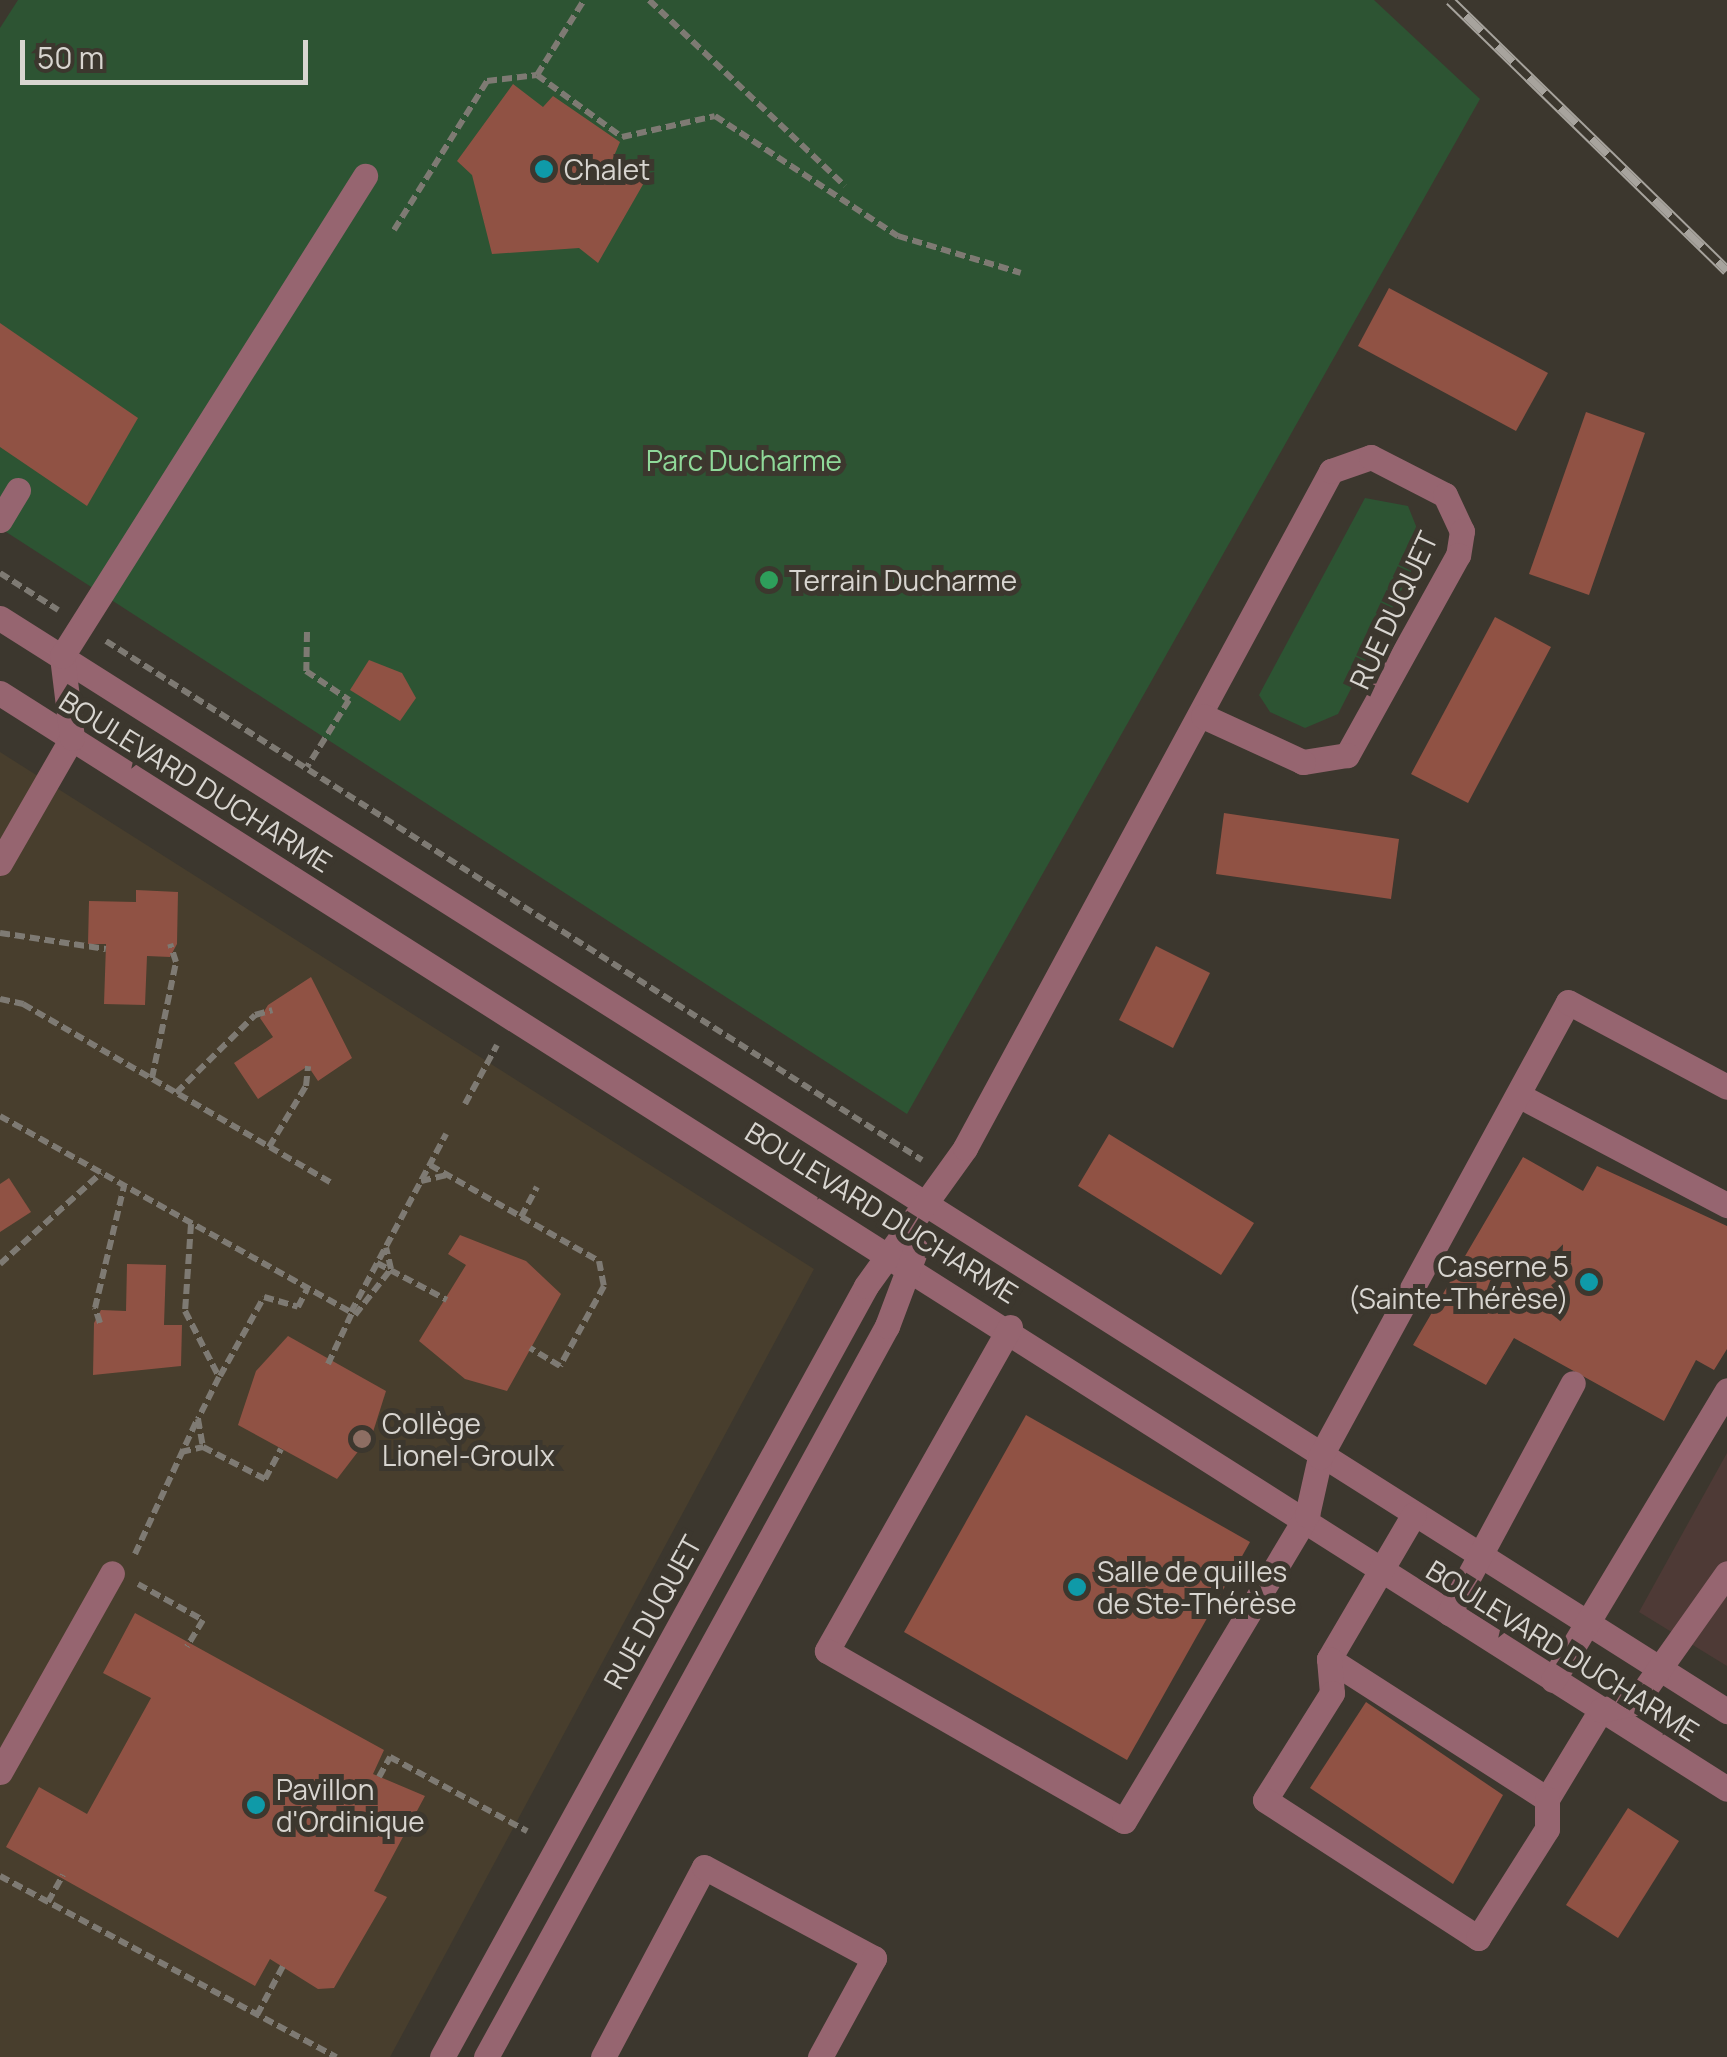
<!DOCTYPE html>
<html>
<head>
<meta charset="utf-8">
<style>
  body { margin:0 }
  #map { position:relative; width:1727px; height:2057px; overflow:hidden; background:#3c372e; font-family:Manrope,sans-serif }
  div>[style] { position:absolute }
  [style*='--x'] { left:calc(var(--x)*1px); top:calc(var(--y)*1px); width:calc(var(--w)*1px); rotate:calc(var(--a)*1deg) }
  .industrial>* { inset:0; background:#4e3a36 }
  .education>* { inset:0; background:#483e2d }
  .green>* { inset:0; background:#2d5433 }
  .building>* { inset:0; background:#905244 }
  .path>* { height:6px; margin-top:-3px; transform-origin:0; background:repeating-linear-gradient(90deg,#7e7a73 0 10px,transparent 0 15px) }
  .minor>* { height:25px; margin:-12.5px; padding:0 12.5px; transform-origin:12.5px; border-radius:12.5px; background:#966570 }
  .rail>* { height:11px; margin-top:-5.5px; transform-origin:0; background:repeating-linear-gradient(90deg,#3c372e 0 22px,#a7a39d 0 44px); box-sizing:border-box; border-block:2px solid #a7a39d }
  .dots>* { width:28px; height:28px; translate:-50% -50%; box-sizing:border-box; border:5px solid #3c372e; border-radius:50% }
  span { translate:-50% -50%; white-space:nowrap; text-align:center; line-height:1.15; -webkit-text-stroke:10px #3c372e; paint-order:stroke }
  .poi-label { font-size:28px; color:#d8d5d0 }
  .left { translate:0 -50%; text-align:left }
  .right { translate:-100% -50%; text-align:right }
  .park-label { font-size:28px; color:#8fd999 }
  .street-label { font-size:28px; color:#d8d5d0 }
  .scale { position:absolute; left:20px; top:40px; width:288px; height:45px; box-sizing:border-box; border:5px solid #d8d5d0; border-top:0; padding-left:12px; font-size:30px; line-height:35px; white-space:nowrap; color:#d8d5d0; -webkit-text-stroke:8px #3c372e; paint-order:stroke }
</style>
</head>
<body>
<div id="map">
  <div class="industrial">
    <div style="clip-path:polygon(1727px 1453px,1727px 1666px,1639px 1612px)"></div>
  </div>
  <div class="education">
    <div style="clip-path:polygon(0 752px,814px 1269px,390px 2057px,0 2057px)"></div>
  </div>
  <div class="green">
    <div style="clip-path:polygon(18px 0,1374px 0,1480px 99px,907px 1114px,0 528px,0 28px)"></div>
    <div style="clip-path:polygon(1365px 498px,1408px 506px,1424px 546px,1338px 714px,1305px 728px,1270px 712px,1259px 695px)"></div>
  </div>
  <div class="building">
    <div style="clip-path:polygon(513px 84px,543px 107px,553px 96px,620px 142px,611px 163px,645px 181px,598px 263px,579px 248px,492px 254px,472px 175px,457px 161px)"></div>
    <div style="clip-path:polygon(1389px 288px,1548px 373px,1516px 431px,1358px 346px)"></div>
    <div style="clip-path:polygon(0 323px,138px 418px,87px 506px,0 447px)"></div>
    <div style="clip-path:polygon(1586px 412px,1645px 433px,1589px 595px,1529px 574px)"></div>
    <div style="clip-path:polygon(1495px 617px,1551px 647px,1468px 803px,1411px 774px)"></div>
    <div style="clip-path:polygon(369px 660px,402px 673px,416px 698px,400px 721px,350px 690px)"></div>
    <div style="clip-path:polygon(1224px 813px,1399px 839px,1391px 899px,1216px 874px)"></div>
    <div style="clip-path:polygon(136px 890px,178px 892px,177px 944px,170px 957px,147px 956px,145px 1005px,104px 1004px,106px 944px,88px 944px,89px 901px,136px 902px)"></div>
    <div style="clip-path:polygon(1156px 946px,1210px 973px,1173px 1048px,1119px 1020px)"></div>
    <div style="clip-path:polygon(311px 977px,352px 1058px,318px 1081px,308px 1066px,258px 1099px,234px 1063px,273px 1037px,260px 1018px,268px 1005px)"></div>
    <div style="clip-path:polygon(1109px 1134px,1254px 1223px,1221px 1275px,1078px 1186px)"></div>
    <div style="clip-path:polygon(1523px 1157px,1583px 1191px,1597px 1166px,1727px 1226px,1727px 1349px,1714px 1370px,1696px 1360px,1664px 1421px,1514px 1338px,1486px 1385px,1413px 1345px)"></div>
    <div style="clip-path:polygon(9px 1178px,31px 1212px,0 1232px,0 1184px)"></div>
    <div style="clip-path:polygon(460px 1235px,526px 1261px,561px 1294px,507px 1391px,465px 1379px,419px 1341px,466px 1265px,448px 1254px)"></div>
    <div style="clip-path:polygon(127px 1264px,166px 1265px,164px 1325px,182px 1325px,181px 1366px,93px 1375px,94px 1323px,101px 1310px,126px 1311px)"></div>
    <div style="clip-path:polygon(288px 1336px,386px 1391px,373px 1432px,337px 1479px,238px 1425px,256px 1371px)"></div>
    <div style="clip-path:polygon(1026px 1415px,1250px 1542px,1127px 1760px,904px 1632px)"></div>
    <div style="clip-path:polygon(135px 1613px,384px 1750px,373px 1774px,425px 1796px,374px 1891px,387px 1897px,334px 1988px,318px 1989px,270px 1959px,255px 1986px,6px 1847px,39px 1787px,87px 1814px,151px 1698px,103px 1673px)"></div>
    <div style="clip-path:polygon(1366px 1702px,1503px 1795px,1453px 1884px,1310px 1788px)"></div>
    <div style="clip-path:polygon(1628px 1808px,1679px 1841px,1618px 1938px,1566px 1905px)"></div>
  </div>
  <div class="path">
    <div style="--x:649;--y:0;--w:270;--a:43.5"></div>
    <div style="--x:537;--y:75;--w:105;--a:36.1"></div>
    <div style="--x:622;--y:137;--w:95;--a:-12.7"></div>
    <div style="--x:715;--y:116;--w:219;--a:33.3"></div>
    <div style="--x:898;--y:236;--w:128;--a:16.7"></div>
    <div style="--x:394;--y:230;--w:176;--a:-58"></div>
    <div style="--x:487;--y:81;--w:50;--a:-6.8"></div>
    <div style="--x:537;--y:75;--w:89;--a:-57.9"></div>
    <div style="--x:0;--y:573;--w:69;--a:32.5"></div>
    <div style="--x:307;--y:632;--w:39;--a:91"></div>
    <div style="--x:306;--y:671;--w:52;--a:34"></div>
    <div style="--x:349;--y:700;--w:79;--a:122.1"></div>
    <div style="--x:106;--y:641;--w:967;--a:32.46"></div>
    <div style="--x:0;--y:933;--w:107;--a:8.6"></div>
    <div style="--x:0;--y:999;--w:24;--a:12"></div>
    <div style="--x:23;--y:1004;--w:355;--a:30.1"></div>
    <div style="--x:152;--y:1078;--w:118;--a:-78.3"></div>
    <div style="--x:176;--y:962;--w:19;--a:-108"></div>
    <div style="--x:176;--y:1093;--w:111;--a:-44.6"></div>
    <div style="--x:255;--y:1015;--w:18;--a:-16"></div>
    <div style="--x:465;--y:1104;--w:67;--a:-61.5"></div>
    <div style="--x:0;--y:1116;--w:402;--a:29.2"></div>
    <div style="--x:351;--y:1312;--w:202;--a:-61.9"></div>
    <div style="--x:269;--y:1147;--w:71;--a:-58.8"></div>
    <div style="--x:306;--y:1086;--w:20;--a:-84"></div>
    <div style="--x:430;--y:1165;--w:194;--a:29.6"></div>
    <div style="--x:599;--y:1261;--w:25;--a:79"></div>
    <div style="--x:604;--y:1286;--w:91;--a:118.8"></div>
    <div style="--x:560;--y:1366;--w:35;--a:-149"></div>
    <div style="--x:421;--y:1181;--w:26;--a:-13"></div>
    <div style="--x:521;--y:1217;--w:34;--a:-62"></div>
    <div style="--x:191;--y:1224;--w:87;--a:93.9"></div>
    <div style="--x:185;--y:1311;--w:74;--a:62.7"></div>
    <div style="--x:219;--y:1377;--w:47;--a:116.6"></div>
    <div style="--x:198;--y:1419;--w:28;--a:80"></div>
    <div style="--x:203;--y:1447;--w:70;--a:27.3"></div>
    <div style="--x:265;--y:1479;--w:34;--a:-62"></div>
    <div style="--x:377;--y:1263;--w:79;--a:27.9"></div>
    <div style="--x:0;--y:1264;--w:136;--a:-42"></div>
    <div style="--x:355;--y:1315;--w:58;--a:-52"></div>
    <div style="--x:391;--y:1269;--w:22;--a:-103"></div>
    <div style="--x:100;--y:1323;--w:16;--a:-108"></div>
    <div style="--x:95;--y:1308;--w:125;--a:-76.6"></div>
    <div style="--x:328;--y:1364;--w:56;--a:-64.8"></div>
    <div style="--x:220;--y:1376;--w:90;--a:-60.9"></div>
    <div style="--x:264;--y:1297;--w:35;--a:16"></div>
    <div style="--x:298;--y:1307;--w:20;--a:-63"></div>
    <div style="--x:181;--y:1452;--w:23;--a:-13"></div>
    <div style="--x:135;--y:1554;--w:148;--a:-65.2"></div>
    <div style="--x:138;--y:1584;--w:74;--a:29"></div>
    <div style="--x:203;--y:1620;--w:31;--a:121"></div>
    <div style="--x:379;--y:1777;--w:23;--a:-61"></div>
    <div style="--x:390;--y:1757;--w:156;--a:28.4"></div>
    <div style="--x:0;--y:1876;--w:382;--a:28.3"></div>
    <div style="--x:48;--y:1902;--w:31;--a:-61"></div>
    <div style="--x:257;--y:2015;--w:55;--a:-62"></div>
  </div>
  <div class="minor">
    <div style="--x:0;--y:520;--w:35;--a:-59"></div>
    <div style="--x:0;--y:618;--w:2044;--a:32.33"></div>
    <div style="--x:0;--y:693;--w:2045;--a:32.4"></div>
    <div style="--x:0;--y:863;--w:144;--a:-60.1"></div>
    <div style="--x:72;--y:738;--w:83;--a:-97"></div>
    <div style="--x:62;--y:656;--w:568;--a:-57.74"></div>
    <div style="--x:1520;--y:1096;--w:234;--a:27.8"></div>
    <div style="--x:1010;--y:1327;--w:372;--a:119.5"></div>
    <div style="--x:827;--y:1651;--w:342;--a:29.8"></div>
    <div style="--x:1124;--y:1821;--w:357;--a:-59.1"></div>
    <div style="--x:1307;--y:1515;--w:59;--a:-77.4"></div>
    <div style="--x:1320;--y:1457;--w:518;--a:-61.41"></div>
    <div style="--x:1568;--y:1002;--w:180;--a:28.1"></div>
    <div style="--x:1414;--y:1514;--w:168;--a:120.4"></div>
    <div style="--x:1329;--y:1659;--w:259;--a:32.7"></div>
    <div style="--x:1547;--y:1799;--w:104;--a:-58.8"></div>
    <div style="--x:1601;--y:1710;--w:35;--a:-12"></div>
    <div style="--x:1635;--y:1703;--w:159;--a:-54.7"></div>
    <div style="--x:1449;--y:1613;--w:261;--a:-61.7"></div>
    <div style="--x:1329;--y:1659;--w:34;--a:85"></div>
    <div style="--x:1332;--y:1693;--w:126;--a:122.1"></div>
    <div style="--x:1265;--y:1800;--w:254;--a:32.9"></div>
    <div style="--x:1478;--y:1938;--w:129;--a:-57.7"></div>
    <div style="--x:1547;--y:1829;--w:30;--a:-90"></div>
    <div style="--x:1553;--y:1680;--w:338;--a:-59"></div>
    <div style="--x:0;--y:1772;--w:228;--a:-60.6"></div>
    <div style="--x:442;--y:2057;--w:880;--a:-61.19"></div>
    <div style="--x:866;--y:1286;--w:170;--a:-54.3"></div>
    <div style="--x:965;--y:1148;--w:770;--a:-61.6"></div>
    <div style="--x:1331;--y:471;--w:42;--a:-19.3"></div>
    <div style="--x:1371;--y:457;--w:83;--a:27.2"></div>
    <div style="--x:1445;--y:495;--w:40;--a:65"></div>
    <div style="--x:1462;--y:531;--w:24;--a:99"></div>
    <div style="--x:1458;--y:555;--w:229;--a:119"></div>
    <div style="--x:1347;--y:755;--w:45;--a:171"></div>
    <div style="--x:1303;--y:762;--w:110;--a:-155.3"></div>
    <div style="--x:486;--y:2057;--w:834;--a:-61.25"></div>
    <div style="--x:887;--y:1326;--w:82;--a:-69.4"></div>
    <div style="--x:603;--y:2057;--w:215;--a:-62"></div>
    <div style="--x:704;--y:1867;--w:193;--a:28.2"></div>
    <div style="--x:874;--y:1958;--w:113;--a:118.6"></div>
  </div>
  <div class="rail">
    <div style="--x:1450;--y:0;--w:387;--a:44.3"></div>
  </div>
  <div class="dots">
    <div style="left:544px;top:169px;background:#0f9aa8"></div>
    <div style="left:769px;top:580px;background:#2e9e5b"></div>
    <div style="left:1589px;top:1282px;background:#0f9aa8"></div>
    <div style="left:362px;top:1439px;background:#8d6e63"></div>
    <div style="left:1077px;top:1587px;background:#0f9aa8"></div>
    <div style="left:256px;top:1805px;background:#0f9aa8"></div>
  </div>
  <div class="poi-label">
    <span class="left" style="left:564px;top:169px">Chalet</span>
    <span class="left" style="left:789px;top:580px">Terrain Ducharme</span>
    <span class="right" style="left:1569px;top:1282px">Caserne 5<br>(Sainte-Thérèse)</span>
    <span class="left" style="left:382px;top:1439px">Collège<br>Lionel-Groulx</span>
    <span class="left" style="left:1097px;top:1587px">Salle de quilles<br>de Ste-Thérèse</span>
    <span class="left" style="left:276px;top:1805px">Pavillon<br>d'Ordinique</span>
  </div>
  <div class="park-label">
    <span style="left:744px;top:460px">Parc Ducharme</span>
  </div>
  <div class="street-label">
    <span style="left:1393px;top:610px;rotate:-65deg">RUE DUQUET</span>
    <span style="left:196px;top:781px;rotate:32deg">BOULEVARD DUCHARME</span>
    <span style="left:882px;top:1212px;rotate:32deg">BOULEVARD DUCHARME</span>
    <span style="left:652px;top:1612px;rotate:-61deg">RUE DUQUET</span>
    <span style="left:1563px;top:1650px;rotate:32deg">BOULEVARD DUCHARME</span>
  </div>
  <div class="scale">50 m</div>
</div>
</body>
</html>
